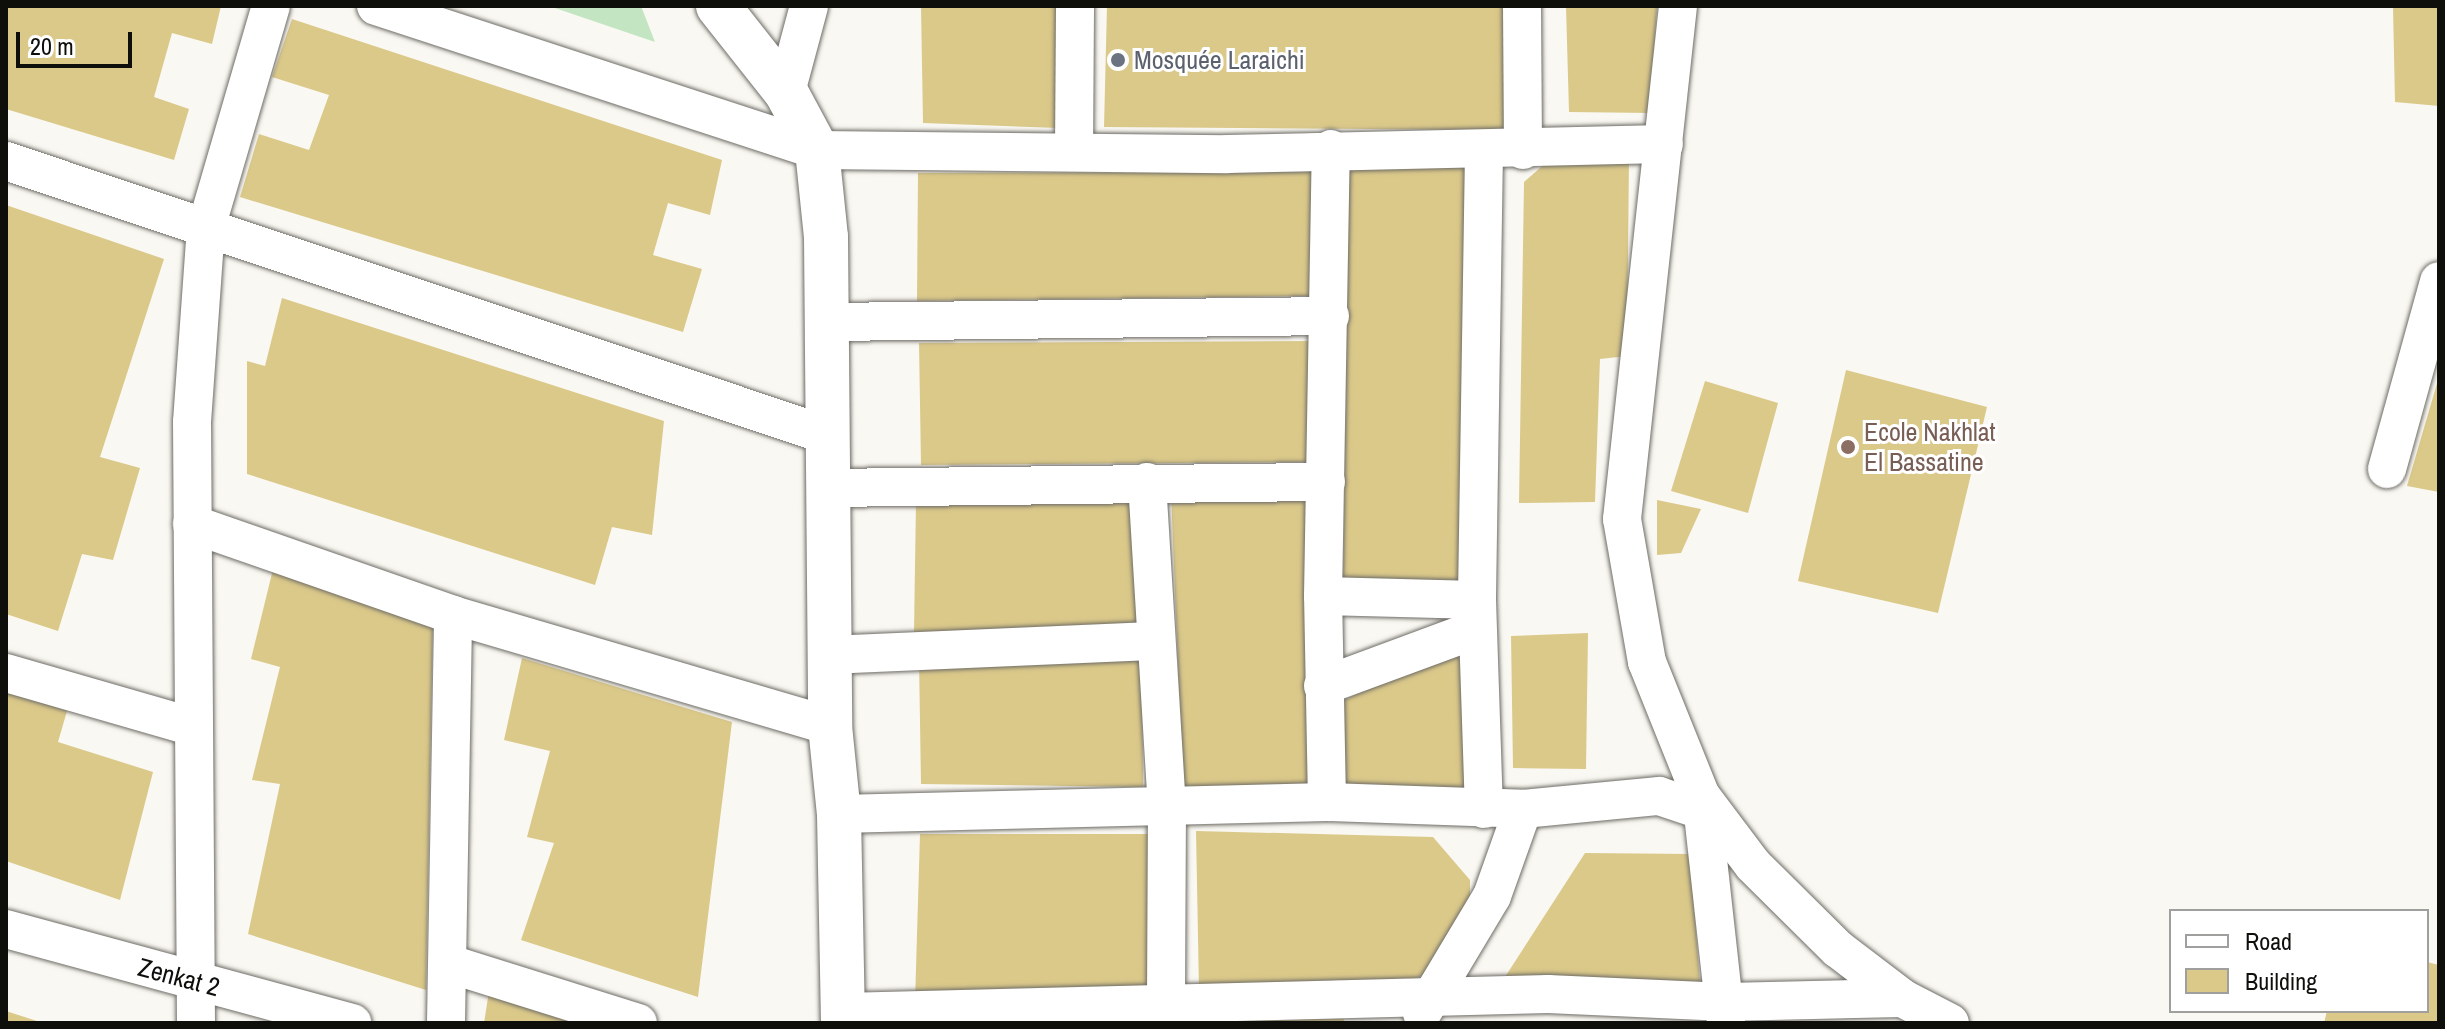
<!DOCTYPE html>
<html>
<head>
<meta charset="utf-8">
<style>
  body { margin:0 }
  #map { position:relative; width:2445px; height:1029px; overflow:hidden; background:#faf8f2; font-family:"Archivo Narrow",sans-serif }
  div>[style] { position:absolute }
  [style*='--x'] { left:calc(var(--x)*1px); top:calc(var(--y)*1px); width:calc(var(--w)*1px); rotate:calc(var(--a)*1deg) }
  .green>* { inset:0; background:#c3e5c2 }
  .building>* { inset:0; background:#dbc98a }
  .roads { filter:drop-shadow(0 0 2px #6e6c66) drop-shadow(0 0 2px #6e6c66) }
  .street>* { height:38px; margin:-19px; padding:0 19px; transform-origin:19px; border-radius:19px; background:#fff }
  .secondary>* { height:44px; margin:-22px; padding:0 22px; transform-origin:22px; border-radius:22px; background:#fff }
  .dots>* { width:22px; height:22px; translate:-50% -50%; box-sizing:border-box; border:4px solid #fff; border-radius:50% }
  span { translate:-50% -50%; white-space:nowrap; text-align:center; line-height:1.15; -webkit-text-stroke:6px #fff; paint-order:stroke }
  .worship-label { font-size:26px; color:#5b616d }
  .left { translate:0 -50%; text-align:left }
  .education-label { font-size:26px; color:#785e54 }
  .street-label { font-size:26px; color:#0e0e0b }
  .frame { position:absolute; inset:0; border:8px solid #0e0e0b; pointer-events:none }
  .legend { position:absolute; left:2169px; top:909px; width:260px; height:104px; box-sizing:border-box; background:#fff; border:2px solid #9f9f9d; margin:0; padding:10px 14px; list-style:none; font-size:24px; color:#0e0e0b }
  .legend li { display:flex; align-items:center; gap:16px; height:40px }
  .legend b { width:40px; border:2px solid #9f9f9d }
  .scale { position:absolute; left:16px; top:32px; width:116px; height:36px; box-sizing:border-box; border:4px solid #0e0e0b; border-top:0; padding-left:10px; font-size:24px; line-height:28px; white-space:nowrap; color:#0e0e0b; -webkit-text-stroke:6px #fff; paint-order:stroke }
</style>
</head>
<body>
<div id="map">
  <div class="green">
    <div style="clip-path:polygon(549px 6px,641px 6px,655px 42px)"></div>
  </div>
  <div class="building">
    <div style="clip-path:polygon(6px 6px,221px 6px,212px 44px,172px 33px,154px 97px,189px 109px,174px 160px,6px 109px)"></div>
    <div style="clip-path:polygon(921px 6px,1059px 6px,1059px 128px,923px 123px)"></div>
    <div style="clip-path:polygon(1107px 6px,1504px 6px,1505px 130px,1104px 127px)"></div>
    <div style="clip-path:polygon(1566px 6px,1657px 6px,1650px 113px,1569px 112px)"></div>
    <div style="clip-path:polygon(2393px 6px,2439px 6px,2439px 106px,2395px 102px)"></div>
    <div style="clip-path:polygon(292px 19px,722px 160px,710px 215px,668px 203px,653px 255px,702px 269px,683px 332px,240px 197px,259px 134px,309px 150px,329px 95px,272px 77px)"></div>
    <div style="clip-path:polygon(1629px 158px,1627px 356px,1600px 359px,1595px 502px,1519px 503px,1524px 182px,1548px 161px)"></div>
    <div style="clip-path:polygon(1349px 163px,1471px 165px,1463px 582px,1343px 580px)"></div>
    <div style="clip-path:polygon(1311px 172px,1315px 296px,917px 301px,918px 173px)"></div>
    <div style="clip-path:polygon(6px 205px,164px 259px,100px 457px,140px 468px,113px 560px,82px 554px,58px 631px,6px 614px)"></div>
    <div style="clip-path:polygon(282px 298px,664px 421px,652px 535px,612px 527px,595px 585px,247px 474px,247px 361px,265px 366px)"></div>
    <div style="clip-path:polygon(1314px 341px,1316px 462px,921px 465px,919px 343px)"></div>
    <div style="clip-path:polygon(1846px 370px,1987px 407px,1938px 613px,1798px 581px)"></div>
    <div style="clip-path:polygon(2438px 380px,2439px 381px,2439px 492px,2407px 486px)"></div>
    <div style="clip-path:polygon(1705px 381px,1778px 403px,1748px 513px,1671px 491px)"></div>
    <div style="clip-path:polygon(1171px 492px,1314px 492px,1309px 787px,1183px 789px)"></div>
    <div style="clip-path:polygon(1137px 494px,1136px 626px,914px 632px,916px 501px)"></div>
    <div style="clip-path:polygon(1657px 500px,1701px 509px,1681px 553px,1657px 555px)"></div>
    <div style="clip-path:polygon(275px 561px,433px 615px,426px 990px,248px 934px,280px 784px,252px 780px,280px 667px,251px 659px)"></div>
    <div style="clip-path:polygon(1588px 633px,1586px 769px,1513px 768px,1511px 636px)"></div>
    <div style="clip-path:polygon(1142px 654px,1143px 787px,921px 784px,919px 660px)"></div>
    <div style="clip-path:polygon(1467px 654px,1469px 788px,1341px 788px,1339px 703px,1428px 656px)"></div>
    <div style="clip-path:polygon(522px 658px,732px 722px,698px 997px,521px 940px,554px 843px,527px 837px,550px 751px,504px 740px)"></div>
    <div style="clip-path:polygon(6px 691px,67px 711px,58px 742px,153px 772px,120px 900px,6px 861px)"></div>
    <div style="clip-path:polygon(1196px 831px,1433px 837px,1470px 880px,1470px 924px,1423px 975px,1396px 989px,1199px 990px)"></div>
    <div style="clip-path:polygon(920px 834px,1151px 834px,1149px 1001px,915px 1002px)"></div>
    <div style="clip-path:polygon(1585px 853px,1690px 854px,1700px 984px,1505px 977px)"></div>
    <div style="clip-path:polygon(2427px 962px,2439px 965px,2439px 1023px,2324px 1023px,2327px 1011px,2427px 1011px)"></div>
    <div style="clip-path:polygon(490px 985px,616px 1023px,484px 1023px)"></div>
    <div style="clip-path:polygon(6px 1011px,40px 1022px,40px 1023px,6px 1023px)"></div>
    <div style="clip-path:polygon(1344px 1019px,1344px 1023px,1212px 1023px,1212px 1020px)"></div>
  </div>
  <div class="roads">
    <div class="street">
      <div style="--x:376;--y:6;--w:464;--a:18.1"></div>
      <div style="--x:817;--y:150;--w:410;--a:0.6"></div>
      <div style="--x:1227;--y:154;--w:437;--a:-1.3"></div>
      <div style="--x:1522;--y:6;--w:144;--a:89.6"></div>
      <div style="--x:1678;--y:6;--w:516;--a:96.23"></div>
      <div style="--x:1622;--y:519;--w:145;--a:80.1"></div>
      <div style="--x:1647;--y:662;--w:144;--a:68.1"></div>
      <div style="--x:1701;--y:796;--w:86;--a:53"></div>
      <div style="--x:1753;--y:865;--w:120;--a:44.7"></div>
      <div style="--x:1838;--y:949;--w:81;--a:37.4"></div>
      <div style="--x:1902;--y:998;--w:54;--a:27.5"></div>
      <div style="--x:786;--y:92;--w:89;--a:-75"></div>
      <div style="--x:1484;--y:151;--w:449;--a:90.9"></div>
      <div style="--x:1477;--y:600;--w:209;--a:88.1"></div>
      <div style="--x:1074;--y:152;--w:146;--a:-89.6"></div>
      <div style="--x:6;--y:161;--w:866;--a:18.46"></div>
      <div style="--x:828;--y:322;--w:502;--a:-0.68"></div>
      <div style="--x:2387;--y:469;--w:195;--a:-74.5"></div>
      <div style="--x:1147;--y:482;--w:327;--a:86.5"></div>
      <div style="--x:1167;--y:808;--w:197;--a:90.3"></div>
      <div style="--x:827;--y:488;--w:499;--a:-0.7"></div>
      <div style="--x:192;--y:524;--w:276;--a:19.2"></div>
      <div style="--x:453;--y:615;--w:393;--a:16.4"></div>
      <div style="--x:1323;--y:596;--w:154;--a:1.5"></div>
      <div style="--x:830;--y:655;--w:326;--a:-2.5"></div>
      <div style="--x:6;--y:673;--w:195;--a:16.1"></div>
      <div style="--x:1323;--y:686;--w:164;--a:-20.3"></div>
      <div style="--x:1701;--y:796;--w:228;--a:83.7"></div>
      <div style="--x:1327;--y:802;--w:206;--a:-91.1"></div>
      <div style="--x:1323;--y:596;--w:447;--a:-89"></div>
      <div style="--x:839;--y:814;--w:488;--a:-1.4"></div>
      <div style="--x:1327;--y:802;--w:196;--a:2"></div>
      <div style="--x:1523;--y:809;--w:137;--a:-5.5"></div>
      <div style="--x:1659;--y:796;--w:44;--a:18.4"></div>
      <div style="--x:6;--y:929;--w:359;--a:15.2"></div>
      <div style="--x:450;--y:964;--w:197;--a:17.4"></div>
      <div style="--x:843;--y:1012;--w:705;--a:-1.46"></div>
      <div style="--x:1548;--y:994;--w:178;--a:2.6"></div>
      <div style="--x:1726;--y:1002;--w:176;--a:-1.3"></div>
      <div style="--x:1422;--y:1013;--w:136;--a:-59.1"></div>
      <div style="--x:1492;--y:896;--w:92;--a:-70.4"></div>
      <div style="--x:196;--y:1023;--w:601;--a:-90.38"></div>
      <div style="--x:192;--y:422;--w:195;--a:-85.9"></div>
      <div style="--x:206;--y:228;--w:231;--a:-73.7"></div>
      <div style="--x:446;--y:1023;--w:408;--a:-89"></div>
    </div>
    <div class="secondary">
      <div style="--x:718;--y:6;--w:110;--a:51.7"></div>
      <div style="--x:786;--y:92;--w:66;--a:61.9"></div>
      <div style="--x:817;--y:150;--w:87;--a:84.1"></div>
      <div style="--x:826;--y:237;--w:489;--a:89.5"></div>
      <div style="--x:830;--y:726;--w:88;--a:84.2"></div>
      <div style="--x:839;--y:814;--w:209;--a:88.9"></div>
    </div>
  </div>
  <div class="dots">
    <div style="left:1118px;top:60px;background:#6b7280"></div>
    <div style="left:1848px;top:447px;background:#8d6e63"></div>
  </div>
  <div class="worship-label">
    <span class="left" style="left:1134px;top:60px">Mosquée Laraichi</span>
  </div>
  <div class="education-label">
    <span class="left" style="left:1864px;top:447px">Ecole Nakhlat<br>El Bassatine</span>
  </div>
  <div class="street-label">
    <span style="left:179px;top:977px;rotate:15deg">Zenkat 2</span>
  </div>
  <div class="frame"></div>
  <ul class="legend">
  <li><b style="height:10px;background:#fff"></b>Road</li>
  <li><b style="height:22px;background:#dbc98a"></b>Building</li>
  </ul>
  <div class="scale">20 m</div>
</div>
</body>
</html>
